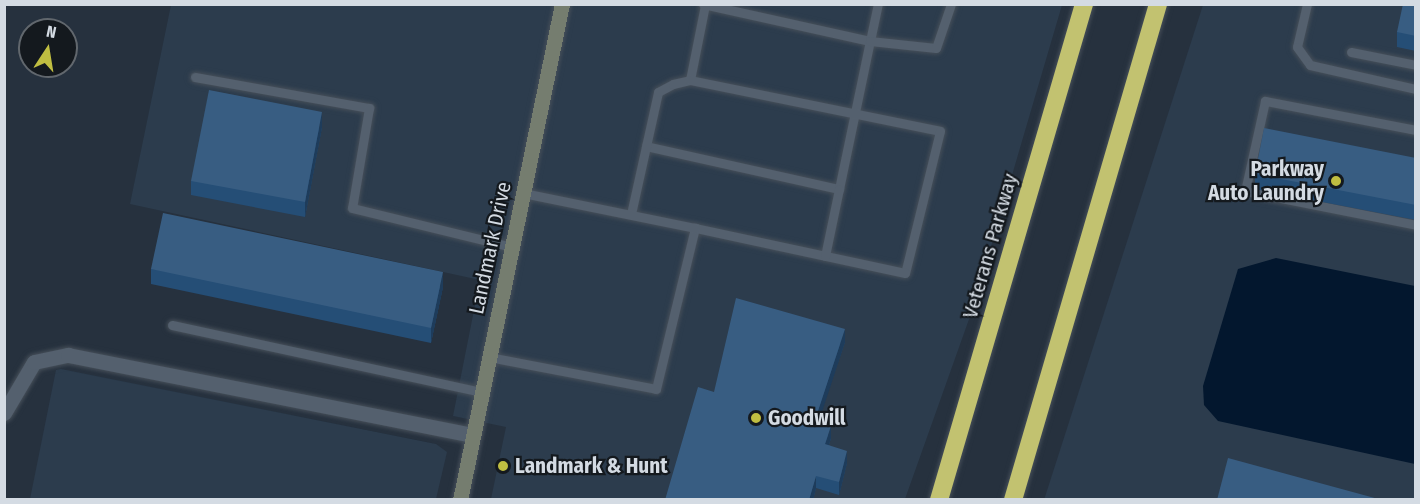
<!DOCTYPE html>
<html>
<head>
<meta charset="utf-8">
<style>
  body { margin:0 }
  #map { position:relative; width:1420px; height:504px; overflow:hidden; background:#26313e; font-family:"Fira Sans Condensed",sans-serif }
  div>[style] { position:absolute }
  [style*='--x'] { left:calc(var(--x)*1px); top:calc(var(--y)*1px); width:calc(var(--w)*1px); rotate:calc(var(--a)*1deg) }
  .built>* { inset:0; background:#2c3c4d }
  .water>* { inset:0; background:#03172e }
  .roads { filter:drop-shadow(0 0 2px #464f59) drop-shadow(0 0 2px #464f59) }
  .lane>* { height:9px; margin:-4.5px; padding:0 4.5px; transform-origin:4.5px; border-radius:4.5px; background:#54606e }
  .street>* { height:15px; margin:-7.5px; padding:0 7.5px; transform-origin:7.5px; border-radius:7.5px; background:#54606e }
  .secondary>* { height:15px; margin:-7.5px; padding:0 7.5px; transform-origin:7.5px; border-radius:7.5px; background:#757d6f }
  .highway>* { height:18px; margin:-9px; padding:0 9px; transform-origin:9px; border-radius:9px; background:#c2c270 }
  .wall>* { inset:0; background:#254e76 }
  .shaded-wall>* { inset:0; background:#1e3c5b }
  .building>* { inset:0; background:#385d82 }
  .dots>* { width:16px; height:16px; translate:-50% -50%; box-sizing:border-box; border:3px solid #14191e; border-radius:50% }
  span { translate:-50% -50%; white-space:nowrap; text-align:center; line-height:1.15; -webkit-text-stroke:4.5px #14191e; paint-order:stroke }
  .poi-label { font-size:21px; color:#d4dbe3; font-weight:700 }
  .right { translate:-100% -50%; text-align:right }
  .left { translate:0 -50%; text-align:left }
  .street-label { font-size:21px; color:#d4dbe3 }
  .frame { position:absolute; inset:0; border:6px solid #d4dbe3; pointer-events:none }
  .north { position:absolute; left:18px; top:18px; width:60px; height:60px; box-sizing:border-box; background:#14191e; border:2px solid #61676d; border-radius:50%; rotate:12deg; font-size:16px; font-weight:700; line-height:24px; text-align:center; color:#d4dbe3 }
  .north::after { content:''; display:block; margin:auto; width:21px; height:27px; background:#c0be41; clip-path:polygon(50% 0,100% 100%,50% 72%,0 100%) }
</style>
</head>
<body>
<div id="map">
  <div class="built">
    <div style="clip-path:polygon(171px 5px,1062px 5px,973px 308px,905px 499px,491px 499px,506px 427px,453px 416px,480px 280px,130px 204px)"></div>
    <div style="clip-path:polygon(1203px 5px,1415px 5px,1415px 499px,1044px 500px)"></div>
    <div style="clip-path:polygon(61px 369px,436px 444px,447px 452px,436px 499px,30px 499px,56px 370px)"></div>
  </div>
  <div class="water">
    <div style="clip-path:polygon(1276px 258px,1415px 286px,1415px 464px,1218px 421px,1204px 405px,1203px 386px,1238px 269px)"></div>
  </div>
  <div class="roads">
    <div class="lane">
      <div style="--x:703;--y:4;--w:171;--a:12.5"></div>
      <div style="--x:870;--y:41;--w:38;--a:-78"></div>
      <div style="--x:1307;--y:4;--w:44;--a:103.1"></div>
      <div style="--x:1297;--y:47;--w:22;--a:54"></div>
      <div style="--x:1310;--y:65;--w:109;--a:12.8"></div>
      <div style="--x:1351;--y:52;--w:66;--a:11.3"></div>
      <div style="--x:195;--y:77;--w:177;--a:10.1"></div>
      <div style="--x:369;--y:108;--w:101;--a:99.6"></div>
      <div style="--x:352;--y:208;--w:165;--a:13.7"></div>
      <div style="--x:690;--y:80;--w:76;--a:-78.7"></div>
      <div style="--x:1416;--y:130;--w:154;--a:-169.1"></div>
      <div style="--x:1265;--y:101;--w:92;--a:102.5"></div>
      <div style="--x:1245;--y:191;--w:174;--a:11.2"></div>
      <div style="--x:646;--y:146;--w:198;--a:12.6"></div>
      <div style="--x:839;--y:189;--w:151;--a:-78.2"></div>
      <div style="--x:870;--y:41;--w:66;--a:6.1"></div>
      <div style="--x:936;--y:48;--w:46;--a:-71.2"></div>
      <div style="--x:631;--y:214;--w:125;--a:-77.5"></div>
      <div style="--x:658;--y:92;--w:17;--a:-28"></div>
      <div style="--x:673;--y:84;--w:17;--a:-13"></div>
      <div style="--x:690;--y:80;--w:255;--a:11.5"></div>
      <div style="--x:940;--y:131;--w:146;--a:103.8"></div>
      <div style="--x:905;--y:273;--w:215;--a:-167.9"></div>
      <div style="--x:825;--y:256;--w:68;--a:-78.2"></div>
      <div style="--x:172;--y:325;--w:316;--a:12.2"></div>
      <div style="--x:489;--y:357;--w:170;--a:10.8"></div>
      <div style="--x:656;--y:389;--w:166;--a:-76.4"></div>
      <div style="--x:695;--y:228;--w:176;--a:-168.5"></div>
    </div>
    <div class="street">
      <div style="--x:4;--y:413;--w:59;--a:-59.5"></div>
      <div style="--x:34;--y:362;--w:35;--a:-12"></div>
      <div style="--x:68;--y:355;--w:413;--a:11.2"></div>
    </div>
    <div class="secondary">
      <div style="--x:460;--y:500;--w:506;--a:-78.38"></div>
    </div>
    <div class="highway">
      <div style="--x:939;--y:500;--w:517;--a:-73.7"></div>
      <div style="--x:1013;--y:500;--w:517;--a:-73.7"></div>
    </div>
  </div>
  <div class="wall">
    <div style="clip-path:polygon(1416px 4px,1416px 51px,1397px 47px,1397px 32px)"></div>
    <div style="clip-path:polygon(322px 127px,305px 217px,191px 195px,191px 181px)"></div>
    <div style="clip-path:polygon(1416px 158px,1416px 220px,1255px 189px,1255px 174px)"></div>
    <div style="clip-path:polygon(151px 269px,443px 287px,431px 343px,151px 284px)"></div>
    <div style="clip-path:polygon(845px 342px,818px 421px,831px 438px,829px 445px,847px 463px,839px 495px,816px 488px,813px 500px,665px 500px,714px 392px)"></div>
  </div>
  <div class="shaded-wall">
    <div style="clip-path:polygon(322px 112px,322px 127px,305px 217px,305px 202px)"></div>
    <div style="clip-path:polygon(443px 272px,443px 287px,431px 343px,431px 328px)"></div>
    <div style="clip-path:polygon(845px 329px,845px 342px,815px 433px,815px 420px)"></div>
    <div style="clip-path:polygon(831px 426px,831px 438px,825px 457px,825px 444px)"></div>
    <div style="clip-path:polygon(847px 451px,847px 463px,839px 495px,839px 482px)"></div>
    <div style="clip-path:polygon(816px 476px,816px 488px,813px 500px,809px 500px)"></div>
  </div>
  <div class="building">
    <div style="clip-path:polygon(1403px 4px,1416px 4px,1416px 36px,1397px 32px)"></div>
    <div style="clip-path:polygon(209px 90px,322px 112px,305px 202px,191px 181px)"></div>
    <div style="clip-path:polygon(1264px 128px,1416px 158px,1416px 205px,1255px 174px)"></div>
    <div style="clip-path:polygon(163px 213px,443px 272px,431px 328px,151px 269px)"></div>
    <div style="clip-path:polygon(736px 298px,845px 329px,815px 420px,831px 426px,825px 444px,847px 451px,839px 482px,816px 476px,809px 500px,665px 500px,698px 387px,714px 392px)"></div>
    <div style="clip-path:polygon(1228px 458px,1382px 500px,1217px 500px)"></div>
  </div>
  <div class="dots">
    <div style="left:1336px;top:181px;background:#c0be41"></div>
    <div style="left:756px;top:418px;background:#c0be41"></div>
    <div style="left:503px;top:466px;background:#c0be41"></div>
  </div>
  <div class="poi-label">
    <span class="right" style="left:1324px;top:181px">Parkway<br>Auto Laundry</span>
    <span class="left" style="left:768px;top:418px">Goodwill</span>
    <span class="left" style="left:515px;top:466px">Landmark &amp; Hunt</span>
  </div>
  <div class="street-label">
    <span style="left:990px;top:246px;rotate:-74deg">Veterans Parkway</span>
    <span style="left:490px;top:248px;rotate:-78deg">Landmark Drive</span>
  </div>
  <div class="frame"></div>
  <div class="north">N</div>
</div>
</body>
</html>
